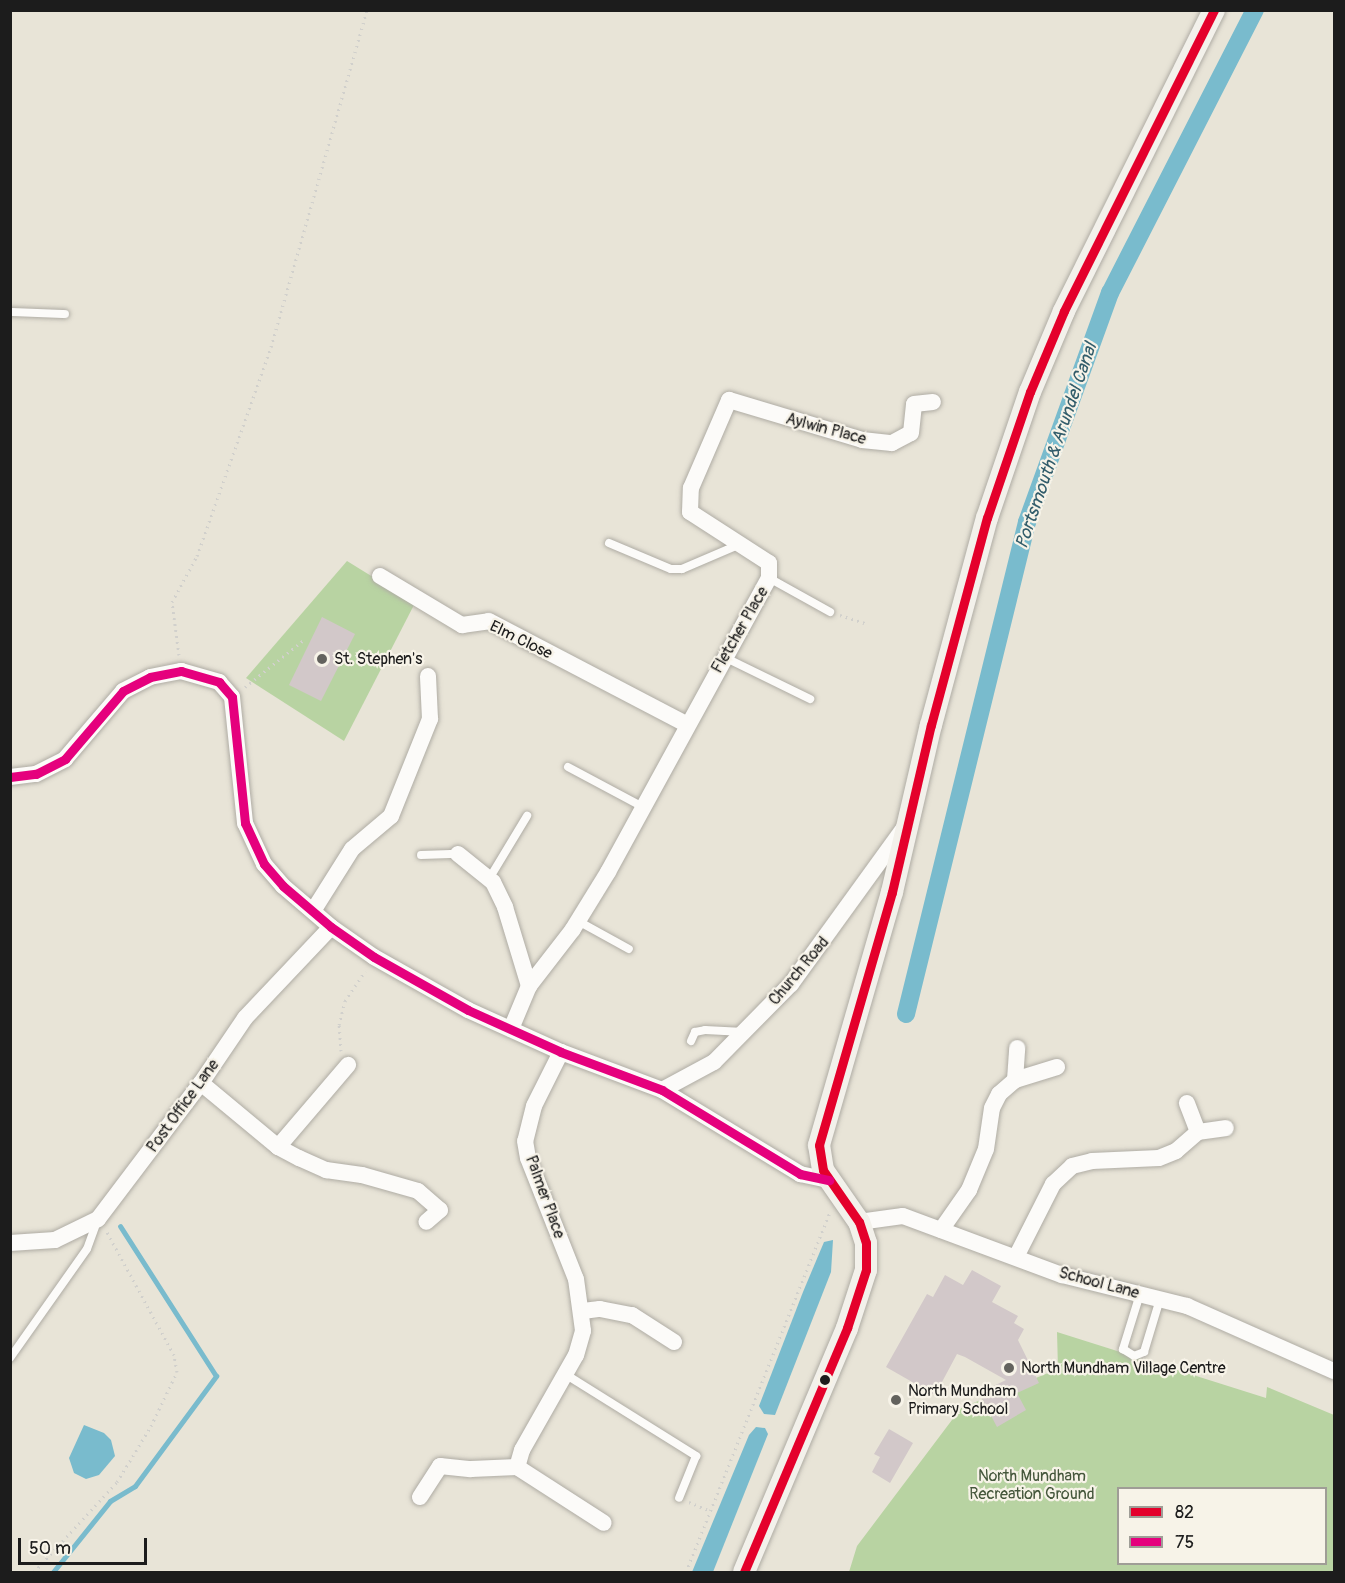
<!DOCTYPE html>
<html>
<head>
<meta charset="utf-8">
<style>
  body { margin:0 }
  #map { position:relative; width:1345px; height:1583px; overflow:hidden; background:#e8e4d7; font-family:Pangolin,sans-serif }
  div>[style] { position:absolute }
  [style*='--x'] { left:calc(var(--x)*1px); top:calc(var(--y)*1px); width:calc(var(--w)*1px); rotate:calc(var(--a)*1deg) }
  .green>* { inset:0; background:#b8d3a2 }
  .water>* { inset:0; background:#79bbcd }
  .stream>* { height:5px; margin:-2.5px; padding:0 2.5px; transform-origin:2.5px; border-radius:2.5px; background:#79bbcd }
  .canal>* { height:18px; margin:-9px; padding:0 9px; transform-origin:9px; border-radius:9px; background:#79bbcd }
  .building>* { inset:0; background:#d2c8c9 }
  .path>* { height:3px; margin-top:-1.5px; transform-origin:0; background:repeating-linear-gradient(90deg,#d1d0cc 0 1.5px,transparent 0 6px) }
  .roads { filter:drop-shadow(0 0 2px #afaca4) drop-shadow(0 0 2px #afaca4) }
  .service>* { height:8px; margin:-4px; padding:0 4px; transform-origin:4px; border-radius:4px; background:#fcfbf9 }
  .minor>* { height:16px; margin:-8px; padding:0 8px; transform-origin:8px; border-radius:8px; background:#fcfbf9 }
  .secondary>* { height:22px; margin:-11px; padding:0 11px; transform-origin:11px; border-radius:11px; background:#f3f1eb }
  .bus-1>* { height:9px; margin:-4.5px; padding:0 4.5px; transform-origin:4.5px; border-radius:4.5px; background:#e4002b }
  .bus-2>* { height:9px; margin:-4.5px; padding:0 4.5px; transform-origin:4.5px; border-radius:4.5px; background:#e5007d }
  .dots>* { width:16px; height:16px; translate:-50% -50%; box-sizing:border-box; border:3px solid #f7f3e8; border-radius:50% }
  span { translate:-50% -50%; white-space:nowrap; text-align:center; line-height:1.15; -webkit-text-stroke:4.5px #f7f3e8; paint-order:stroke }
  .street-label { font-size:16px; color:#1c1c1c }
  .poi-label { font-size:16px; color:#1c1c1c }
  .left { translate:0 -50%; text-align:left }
  .park-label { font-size:16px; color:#45573c }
  .water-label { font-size:18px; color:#315c6a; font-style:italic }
  .frame { position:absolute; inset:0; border:12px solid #1c1c1c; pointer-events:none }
  .legend { position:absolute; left:1117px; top:1487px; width:210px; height:78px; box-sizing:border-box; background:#f7f3e8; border:2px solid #9f9d96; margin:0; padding:8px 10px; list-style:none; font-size:18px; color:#1c1c1c }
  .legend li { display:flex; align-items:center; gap:12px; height:30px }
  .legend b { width:30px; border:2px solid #9f9d96 }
  .scale { position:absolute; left:18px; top:1538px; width:129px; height:27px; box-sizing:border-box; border:3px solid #1c1c1c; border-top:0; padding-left:8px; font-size:18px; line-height:21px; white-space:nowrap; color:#1c1c1c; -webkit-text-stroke:4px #f7f3e8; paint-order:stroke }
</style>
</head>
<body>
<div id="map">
  <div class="green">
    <div style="clip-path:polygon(347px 561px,415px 603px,344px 741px,246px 678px)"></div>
    <div style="clip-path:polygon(evenodd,1057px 1332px,1266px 1398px,1267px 1387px,1334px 1415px,1334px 1572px,849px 1572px,857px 1546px,961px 1408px,1058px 1369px,1057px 1332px,1118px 1488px,1326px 1488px,1326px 1564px,1118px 1564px,1118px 1488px)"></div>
  </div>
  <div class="water">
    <div style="clip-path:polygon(833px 1240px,831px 1272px,775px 1415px,764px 1414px,759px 1406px,803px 1292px,824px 1242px)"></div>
    <div style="clip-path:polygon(84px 1425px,104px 1433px,111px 1440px,115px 1456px,99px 1475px,86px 1479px,74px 1473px,69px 1458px)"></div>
    <div style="clip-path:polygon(756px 1427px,765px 1428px,768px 1434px,713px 1572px,692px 1572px,749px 1435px)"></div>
  </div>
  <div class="stream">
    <div style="--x:53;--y:1572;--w:91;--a:-51.2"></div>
    <div style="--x:110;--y:1501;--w:29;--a:-31"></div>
    <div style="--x:135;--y:1486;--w:137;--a:-53.6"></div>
    <div style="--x:216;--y:1376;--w:178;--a:-122.6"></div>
  </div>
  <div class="canal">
    <div style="--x:906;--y:1014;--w:507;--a:-76.18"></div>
    <div style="--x:1027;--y:522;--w:244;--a:-70.1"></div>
    <div style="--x:1110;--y:293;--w:318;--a:-62.9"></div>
  </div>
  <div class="building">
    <div style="clip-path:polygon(322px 617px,355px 634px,321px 701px,289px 685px)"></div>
    <div style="clip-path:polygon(972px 1270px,1001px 1286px,992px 1302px,1018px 1316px,1014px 1323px,1024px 1329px,1018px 1340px,1039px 1383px,1017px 1393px,1026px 1410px,997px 1427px,979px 1393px,1006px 1380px,965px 1357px,957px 1354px,935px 1395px,886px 1367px,927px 1294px,933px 1297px,945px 1275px,963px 1285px)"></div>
    <div style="clip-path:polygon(889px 1429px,913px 1443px,890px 1483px,872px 1472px,880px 1457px,874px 1454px)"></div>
  </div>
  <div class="path">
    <div style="--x:840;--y:615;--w:26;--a:18"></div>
    <div style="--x:179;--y:655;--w:53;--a:-97.5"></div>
    <div style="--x:172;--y:602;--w:52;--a:-61.5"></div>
    <div style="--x:197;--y:556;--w:222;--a:-70.5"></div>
    <div style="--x:271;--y:347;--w:350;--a:-74.1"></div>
    <div style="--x:245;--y:687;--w:77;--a:-38.7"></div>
    <div style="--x:341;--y:1051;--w:26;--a:-94"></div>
    <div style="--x:339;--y:1025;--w:25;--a:-76"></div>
    <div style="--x:345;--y:1001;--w:36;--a:-56"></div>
    <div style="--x:689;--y:1502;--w:23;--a:23"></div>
    <div style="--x:34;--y:1572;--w:122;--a:-47.3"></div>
    <div style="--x:117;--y:1482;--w:66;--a:-58.7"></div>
    <div style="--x:151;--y:1426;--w:60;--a:-64.3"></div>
    <div style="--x:177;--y:1372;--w:17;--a:-100"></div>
    <div style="--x:174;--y:1355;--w:140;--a:-118.6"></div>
    <div style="--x:686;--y:1572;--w:386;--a:-68.2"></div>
  </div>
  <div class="roads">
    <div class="service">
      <div style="--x:10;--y:312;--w:55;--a:2.1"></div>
      <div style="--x:609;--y:543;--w:67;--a:22.8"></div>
      <div style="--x:671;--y:569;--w:11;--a:0"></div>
      <div style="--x:682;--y:569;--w:61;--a:-23.2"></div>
      <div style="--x:769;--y:578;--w:70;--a:29.1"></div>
      <div style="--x:724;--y:657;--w:96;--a:26"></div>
      <div style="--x:568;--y:767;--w:85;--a:28.1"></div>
      <div style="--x:421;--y:855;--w:37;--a:-2"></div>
      <div style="--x:489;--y:879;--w:74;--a:-58.9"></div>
      <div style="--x:578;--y:921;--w:58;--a:28.8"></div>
      <div style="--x:691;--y:1041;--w:10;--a:-66"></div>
      <div style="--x:695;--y:1032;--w:10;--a:-11"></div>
      <div style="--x:705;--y:1030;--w:39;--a:3"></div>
      <div style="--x:1140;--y:1294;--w:58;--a:107.2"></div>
      <div style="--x:1123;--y:1349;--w:13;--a:32"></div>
      <div style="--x:1134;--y:1356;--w:11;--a:-22"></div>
      <div style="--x:1144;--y:1352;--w:55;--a:-73.2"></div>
      <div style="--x:10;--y:1358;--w:133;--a:-54.8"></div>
      <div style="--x:87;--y:1249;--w:29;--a:-70"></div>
      <div style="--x:565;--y:1374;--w:155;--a:32"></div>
      <div style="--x:696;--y:1456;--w:45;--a:112"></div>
    </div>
    <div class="minor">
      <div style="--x:380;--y:576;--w:96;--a:30.9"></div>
      <div style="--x:462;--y:625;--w:27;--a:-8"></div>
      <div style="--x:489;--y:621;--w:222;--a:27.6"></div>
      <div style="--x:10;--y:777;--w:26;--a:-7"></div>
      <div style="--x:36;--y:774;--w:33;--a:-27"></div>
      <div style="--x:65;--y:759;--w:89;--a:-49.5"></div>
      <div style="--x:123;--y:691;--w:30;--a:-27"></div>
      <div style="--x:150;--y:677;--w:32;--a:-11"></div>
      <div style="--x:181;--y:671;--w:40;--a:16"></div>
      <div style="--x:219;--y:682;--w:20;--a:49"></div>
      <div style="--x:232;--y:697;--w:127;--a:84.1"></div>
      <div style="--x:245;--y:823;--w:45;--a:65.1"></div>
      <div style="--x:264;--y:864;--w:29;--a:49"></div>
      <div style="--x:283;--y:886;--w:63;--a:40.5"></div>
      <div style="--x:331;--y:927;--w:52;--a:34.9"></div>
      <div style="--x:374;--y:957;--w:108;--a:29.4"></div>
      <div style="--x:468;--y:1010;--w:102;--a:24.3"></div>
      <div style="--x:561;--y:1052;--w:108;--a:20.6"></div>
      <div style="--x:662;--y:1090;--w:162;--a:31.3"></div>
      <div style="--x:800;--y:1174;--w:30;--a:12"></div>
      <div style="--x:458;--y:854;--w:45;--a:38.7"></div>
      <div style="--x:493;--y:882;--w:28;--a:64"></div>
      <div style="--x:505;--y:907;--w:83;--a:73.1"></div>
      <div style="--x:313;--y:911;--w:73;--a:-57.8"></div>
      <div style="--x:352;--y:849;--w:51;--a:-40.2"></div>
      <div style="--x:391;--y:816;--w:105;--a:-68.1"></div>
      <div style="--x:430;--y:719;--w:43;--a:-92.7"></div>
      <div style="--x:511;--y:1029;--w:47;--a:-67.3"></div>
      <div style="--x:529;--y:986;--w:72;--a:-52.3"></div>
      <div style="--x:573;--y:929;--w:67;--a:-58.4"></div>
      <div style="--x:608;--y:872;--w:335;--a:-61.3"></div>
      <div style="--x:769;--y:578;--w:15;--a:-90"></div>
      <div style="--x:769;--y:563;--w:94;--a:-147.2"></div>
      <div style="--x:690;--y:512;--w:24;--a:-88"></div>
      <div style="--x:691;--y:488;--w:96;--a:-66.6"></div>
      <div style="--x:729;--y:400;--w:139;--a:16.7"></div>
      <div style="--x:862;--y:440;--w:30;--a:6"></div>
      <div style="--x:892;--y:443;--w:21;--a:-28"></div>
      <div style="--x:911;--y:433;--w:29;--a:-84"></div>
      <div style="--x:914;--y:404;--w:19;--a:-6"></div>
      <div style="--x:561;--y:1052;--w:60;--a:116.6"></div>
      <div style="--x:534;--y:1106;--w:36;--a:104"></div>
      <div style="--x:525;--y:1141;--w:17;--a:80"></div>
      <div style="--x:528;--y:1158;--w:130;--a:68.4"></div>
      <div style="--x:576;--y:1279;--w:52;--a:82.3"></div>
      <div style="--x:583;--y:1331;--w:25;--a:106"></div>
      <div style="--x:576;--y:1355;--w:109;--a:119.6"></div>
      <div style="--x:522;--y:1450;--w:18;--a:106"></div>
      <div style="--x:517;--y:1467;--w:103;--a:32.8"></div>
      <div style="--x:1015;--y:1080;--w:32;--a:-86"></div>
      <div style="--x:201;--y:1083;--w:100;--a:39.7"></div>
      <div style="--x:278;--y:1147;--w:24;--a:28"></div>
      <div style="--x:299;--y:1158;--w:30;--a:24"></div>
      <div style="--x:326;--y:1170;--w:36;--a:8"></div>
      <div style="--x:362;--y:1175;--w:58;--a:15.9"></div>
      <div style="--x:418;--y:1191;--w:29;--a:41"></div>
      <div style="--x:440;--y:1210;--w:18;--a:139"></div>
      <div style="--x:662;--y:1090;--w:59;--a:-28.3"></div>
      <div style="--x:714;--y:1062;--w:110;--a:-45.4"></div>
      <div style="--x:791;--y:984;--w:193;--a:-54.1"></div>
      <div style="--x:1198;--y:1132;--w:28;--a:-8"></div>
      <div style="--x:278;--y:1147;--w:108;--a:-49.5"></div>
      <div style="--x:859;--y:1222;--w:44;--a:-7.8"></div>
      <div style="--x:903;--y:1216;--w:170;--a:20.4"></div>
      <div style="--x:1062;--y:1275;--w:129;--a:13.9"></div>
      <div style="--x:1187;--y:1306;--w:161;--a:23.9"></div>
      <div style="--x:941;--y:1230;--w:49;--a:-55"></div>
      <div style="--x:969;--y:1190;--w:44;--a:-67.5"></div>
      <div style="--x:986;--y:1149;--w:41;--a:-81.7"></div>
      <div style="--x:992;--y:1108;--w:16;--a:-63"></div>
      <div style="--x:999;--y:1094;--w:21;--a:-41"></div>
      <div style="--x:1015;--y:1080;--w:44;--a:-17.2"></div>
      <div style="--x:10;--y:1243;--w:45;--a:-3.8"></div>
      <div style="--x:55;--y:1240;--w:48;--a:-26"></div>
      <div style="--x:98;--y:1219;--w:171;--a:-52.9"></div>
      <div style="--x:201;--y:1083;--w:78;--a:-55.9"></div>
      <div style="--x:245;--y:1018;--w:125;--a:-46.6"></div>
      <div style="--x:1016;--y:1257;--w:82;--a:-63.1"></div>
      <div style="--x:1053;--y:1184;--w:26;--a:-43"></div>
      <div style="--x:1072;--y:1166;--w:21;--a:-14"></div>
      <div style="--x:1092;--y:1161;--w:67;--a:-2.6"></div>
      <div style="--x:1159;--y:1158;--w:18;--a:-22"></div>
      <div style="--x:1176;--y:1151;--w:29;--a:-41"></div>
      <div style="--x:1198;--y:1132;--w:31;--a:-111"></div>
      <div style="--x:583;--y:1311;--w:17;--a:-7"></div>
      <div style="--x:600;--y:1309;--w:33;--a:11"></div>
      <div style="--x:632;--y:1315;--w:50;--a:32.7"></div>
      <div style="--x:420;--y:1497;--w:37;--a:-57"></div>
      <div style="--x:440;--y:1466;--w:31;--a:6"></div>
      <div style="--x:471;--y:1469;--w:46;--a:-2.5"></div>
    </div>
    <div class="secondary">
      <div style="--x:744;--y:1572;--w:265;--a:-67.1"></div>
      <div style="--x:847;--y:1328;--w:61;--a:-71.9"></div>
      <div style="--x:866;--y:1270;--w:27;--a:-90"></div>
      <div style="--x:866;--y:1243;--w:22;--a:-108"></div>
      <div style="--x:859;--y:1222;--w:63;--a:-124.7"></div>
      <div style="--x:823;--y:1170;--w:25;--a:-99"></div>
      <div style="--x:819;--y:1145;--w:263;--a:-73.9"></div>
      <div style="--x:892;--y:892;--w:171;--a:-76.9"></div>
      <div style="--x:931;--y:725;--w:214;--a:-74.9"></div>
      <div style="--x:987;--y:518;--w:133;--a:-71.2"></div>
      <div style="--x:1030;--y:392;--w:88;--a:-67.2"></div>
      <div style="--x:1064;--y:311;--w:336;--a:-63.5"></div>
    </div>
  </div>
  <div class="bus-1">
    <div style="--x:744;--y:1572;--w:265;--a:-67.1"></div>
    <div style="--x:847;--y:1328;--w:61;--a:-71.9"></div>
    <div style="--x:866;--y:1270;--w:27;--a:-90"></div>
    <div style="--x:866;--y:1243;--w:22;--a:-108"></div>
    <div style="--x:859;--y:1222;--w:63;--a:-124.7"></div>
    <div style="--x:823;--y:1170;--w:25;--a:-99"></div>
    <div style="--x:819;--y:1145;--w:263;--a:-73.9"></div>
    <div style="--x:892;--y:892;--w:171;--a:-76.9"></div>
    <div style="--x:931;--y:725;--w:214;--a:-74.9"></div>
    <div style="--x:987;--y:518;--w:133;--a:-71.2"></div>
    <div style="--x:1030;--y:392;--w:88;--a:-67.2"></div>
    <div style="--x:1064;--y:311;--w:336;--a:-63.5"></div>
  </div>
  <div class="bus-2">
    <div style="--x:10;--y:777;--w:26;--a:-7"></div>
    <div style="--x:36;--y:774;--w:33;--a:-27"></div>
    <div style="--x:65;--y:759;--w:89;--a:-49.5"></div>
    <div style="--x:123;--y:691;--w:30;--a:-27"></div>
    <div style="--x:150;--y:677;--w:32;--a:-11"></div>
    <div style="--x:181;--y:671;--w:40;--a:16"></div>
    <div style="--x:219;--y:682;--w:20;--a:49"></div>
    <div style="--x:232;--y:697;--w:127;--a:84.1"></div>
    <div style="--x:245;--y:823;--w:45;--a:65.1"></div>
    <div style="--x:264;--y:864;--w:29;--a:49"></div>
    <div style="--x:283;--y:886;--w:63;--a:40.5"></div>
    <div style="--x:331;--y:927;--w:52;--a:34.9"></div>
    <div style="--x:374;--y:957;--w:108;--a:29.4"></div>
    <div style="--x:468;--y:1010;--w:102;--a:24.3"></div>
    <div style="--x:561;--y:1052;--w:108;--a:20.6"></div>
    <div style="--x:662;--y:1090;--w:162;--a:31.3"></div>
    <div style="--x:800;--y:1174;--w:30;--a:12"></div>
  </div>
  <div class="dots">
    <div style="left:322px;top:659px;background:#63625d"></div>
    <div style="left:1009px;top:1368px;background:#63625d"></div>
    <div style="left:825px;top:1380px;background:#1c1c1c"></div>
    <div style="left:896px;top:1400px;background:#63625d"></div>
  </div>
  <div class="street-label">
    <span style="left:826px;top:429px;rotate:15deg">Aylwin Place</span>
    <span style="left:740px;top:630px;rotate:-60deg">Fletcher Place</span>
    <span style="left:521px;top:640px;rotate:26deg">Elm Close</span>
    <span style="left:799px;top:971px;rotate:-50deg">Church Road</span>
    <span style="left:183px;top:1106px;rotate:-54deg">Post Office Lane</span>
    <span style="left:545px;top:1197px;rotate:70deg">Palmer Place</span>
    <span style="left:1099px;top:1283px;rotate:15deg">School Lane</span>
  </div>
  <div class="poi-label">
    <span class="left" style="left:334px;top:659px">St. Stephen's</span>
    <span class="left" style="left:1021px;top:1368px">North Mundham Village Centre</span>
    <span class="left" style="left:908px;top:1400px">North Mundham<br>Primary School</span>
  </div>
  <div class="park-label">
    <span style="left:1032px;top:1485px">North Mundham<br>Recreation Ground</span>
  </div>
  <div class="water-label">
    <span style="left:1057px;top:446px;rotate:-71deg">Portsmouth &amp; Arundel Canal</span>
  </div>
  <div class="frame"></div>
  <ul class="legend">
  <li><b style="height:8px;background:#e4002b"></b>82</li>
  <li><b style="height:8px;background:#e5007d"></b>75</li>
  </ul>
  <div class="scale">50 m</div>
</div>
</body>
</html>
